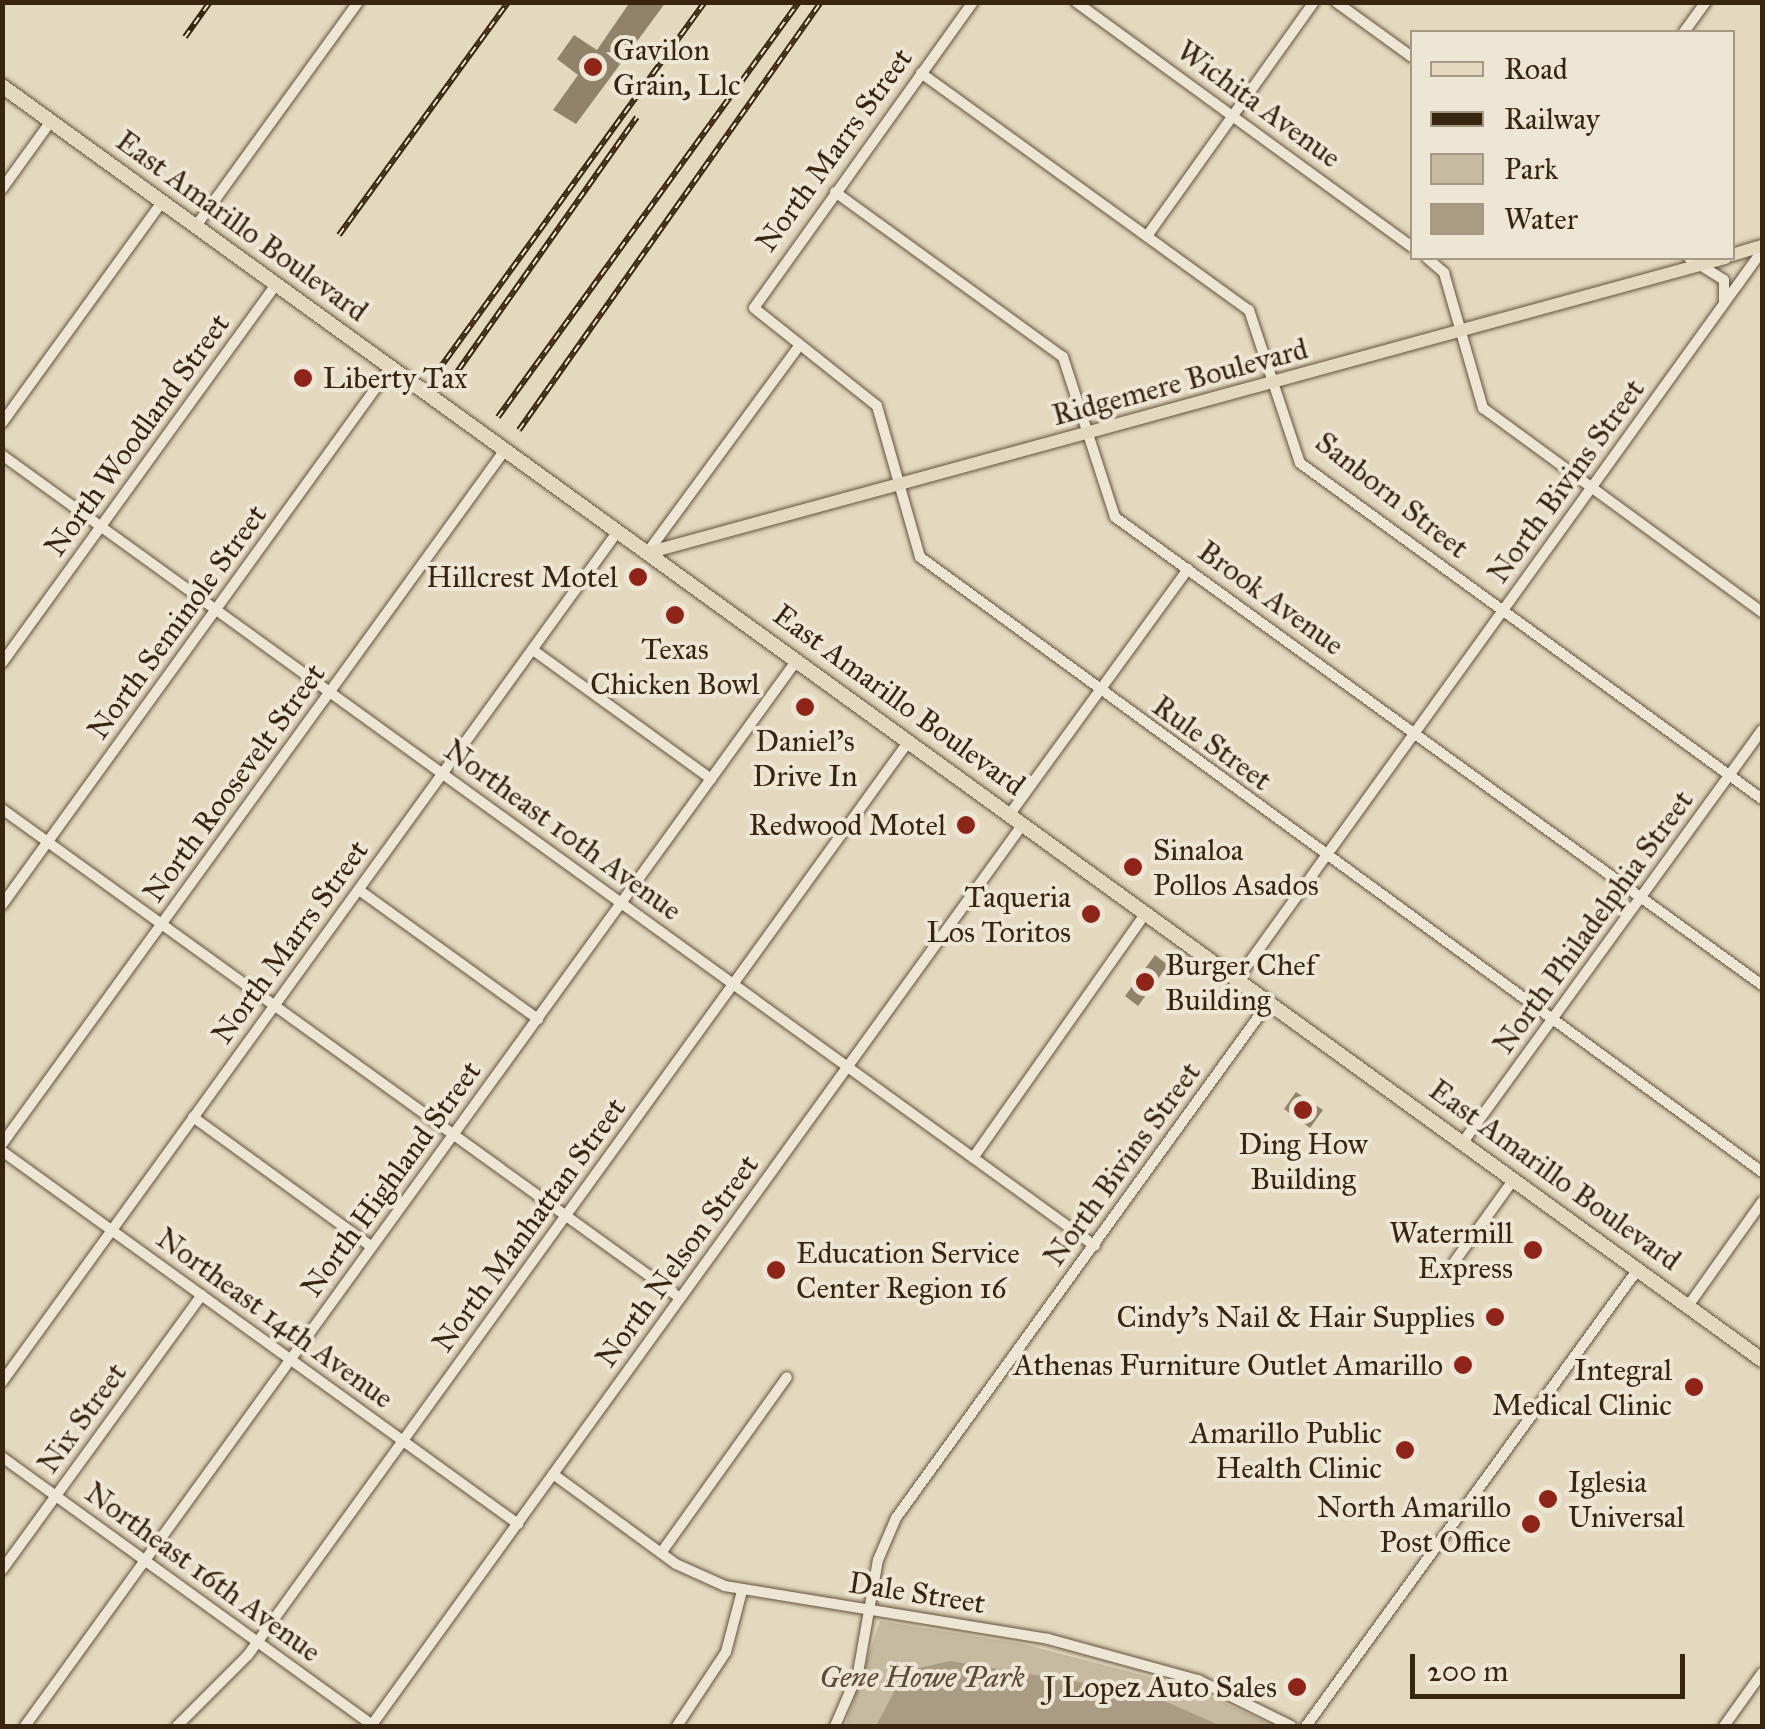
<!DOCTYPE html>
<html>
<head>
<meta charset="utf-8">
<style>
  body { margin:0 }
  #map { position:relative; width:1765px; height:1729px; overflow:hidden; background:#e3d9be; font-family:"IM FELL Great Primer",serif }
  div>[style] { position:absolute }
  [style*='--x'] { left:calc(var(--x)*1px); top:calc(var(--y)*1px); width:calc(var(--w)*1px); rotate:calc(var(--a)*1deg) }
  .green>* { inset:0; background:#c6baa0 }
  .water>* { inset:0; background:#a99c83 }
  .building>* { inset:0; background:#91836a }
  .roads { filter:drop-shadow(0 0 2px #63523c) drop-shadow(0 0 2px #63523c) }
  .minor>* { height:10px; margin:-5px; padding:0 5px; transform-origin:5px; border-radius:5px; background:#ede6d5 }
  .major>* { height:12px; margin:-6px; padding:0 6px; transform-origin:6px; border-radius:6px; background:#e3d9be }
  .highway>* { height:14px; margin:-7px; padding:0 7px; transform-origin:7px; border-radius:7px; background:#e3d9be }
  .rail>* { height:6px; margin-top:-3px; transform-origin:0; background:repeating-linear-gradient(90deg,#ede6d5 0 8px,#382510 0 16px); box-sizing:border-box; border-block:2px solid #382510 }
  .dots>* { width:28px; height:28px; translate:-50% -50%; box-sizing:border-box; border:5px solid #ede6d5; border-radius:50% }
  span { translate:-50% -50%; white-space:nowrap; text-align:center; line-height:1.15; -webkit-text-stroke:8px #ede6d5; paint-order:stroke }
  .poi-label { font-size:30px; color:#382510 }
  .left { translate:0 -50%; text-align:left }
  .right { translate:-100% -50%; text-align:right }
  .street-label { font-size:30px; color:#382510 }
  .park-label { font-size:30px; color:#5c4a34; font-style:italic }
  .frame { position:absolute; inset:0; border:5px solid #382510; pointer-events:none }
  .legend { position:absolute; left:1410px; top:30px; width:325px; height:230px; box-sizing:border-box; background:#ede6d5; border:2px solid #a59986; margin:0; padding:12px 18px; list-style:none; font-size:30px; color:#382510 }
  .legend li { display:flex; align-items:center; gap:20px; height:50px }
  .legend b { width:50px; border:2px solid #a59986 }
  .scale { position:absolute; left:1410px; top:1654px; width:275px; height:45px; box-sizing:border-box; border:5px solid #382510; border-top:0; padding-left:12px; font-size:30px; line-height:35px; white-space:nowrap; color:#382510; -webkit-text-stroke:8px #ede6d5; paint-order:stroke }
</style>
</head>
<body>
<div id="map">
  <div class="green">
    <div style="clip-path:polygon(880px 1621px,1023px 1644px,1192px 1688px,1274px 1726px,845px 1726px)"></div>
  </div>
  <div class="water">
    <div style="clip-path:polygon(950px 1661px,1146px 1693px,1221px 1726px,876px 1726px,905px 1671px)"></div>
  </div>
  <div class="building">
    <div style="clip-path:polygon(630px 2px,666px 2px,576px 124px,553px 110px,578px 75px,557px 59px,574px 35px,597px 50px)"></div>
    <div style="clip-path:polygon(1155px 955px,1168px 965px,1138px 1006px,1125px 996px)"></div>
    <div style="clip-path:polygon(1296px 1092px,1323px 1110px,1310px 1128px,1284px 1109px)"></div>
  </div>
  <div class="roads">
    <div class="minor">
      <div style="--x:973;--y:2;--w:376;--a:125.6"></div>
      <div style="--x:754;--y:308;--w:157;--a:38.5"></div>
      <div style="--x:877;--y:406;--w:157;--a:74.1"></div>
      <div style="--x:920;--y:557;--w:1043;--a:36.14"></div>
      <div style="--x:1076;--y:2;--w:416;--a:36.1"></div>
      <div style="--x:1336;--y:2;--w:94;--a:35.9"></div>
      <div style="--x:1684;--y:32;--w:37;--a:-54"></div>
      <div style="--x:921;--y:73;--w:405;--a:35.9"></div>
      <div style="--x:1249;--y:310;--w:161;--a:71.6"></div>
      <div style="--x:1300;--y:463;--w:571;--a:36.03"></div>
      <div style="--x:2;--y:189;--w:84;--a:-54.2"></div>
      <div style="--x:835;--y:192;--w:281;--a:35.9"></div>
      <div style="--x:1063;--y:357;--w:168;--a:72"></div>
      <div style="--x:1115;--y:517;--w:799;--a:35.88"></div>
      <div style="--x:196;--y:226;--w:276;--a:-54.1"></div>
      <div style="--x:1147;--y:236;--w:287;--a:-54.5"></div>
      <div style="--x:1427;--y:258;--w:23;--a:41"></div>
      <div style="--x:1444;--y:273;--w:141;--a:73.9"></div>
      <div style="--x:1483;--y:408;--w:346;--a:36.2"></div>
      <div style="--x:1689;--y:258;--w:41;--a:32.2"></div>
      <div style="--x:1724;--y:280;--w:22;--a:90"></div>
      <div style="--x:2;--y:423;--w:273;--a:-54.1"></div>
      <div style="--x:2;--y:455;--w:1349;--a:35.89"></div>
      <div style="--x:647;--y:553;--w:257;--a:-53.7"></div>
      <div style="--x:533;--y:650;--w:220;--a:35.9"></div>
      <div style="--x:2;--y:663;--w:467;--a:-54.1"></div>
      <div style="--x:2;--y:809;--w:836;--a:35.8"></div>
      <div style="--x:1010;--y:814;--w:303;--a:-54"></div>
      <div style="--x:359;--y:890;--w:221;--a:35.8"></div>
      <div style="--x:2;--y:905;--w:664;--a:-54.13"></div>
      <div style="--x:1238;--y:978;--w:896;--a:-54.22"></div>
      <div style="--x:193;--y:1117;--w:221;--a:36"></div>
      <div style="--x:1463;--y:1142;--w:509;--a:-54.03"></div>
      <div style="--x:2;--y:1144;--w:857;--a:-54.07"></div>
      <div style="--x:2;--y:1151;--w:637;--a:35.86"></div>
      <div style="--x:973;--y:1158;--w:300;--a:-54.8"></div>
      <div style="--x:1455;--y:1261;--w:101;--a:-54.3"></div>
      <div style="--x:1688;--y:1306;--w:128;--a:-54.6"></div>
      <div style="--x:2;--y:1382;--w:1051;--a:-54.1"></div>
      <div style="--x:2;--y:1457;--w:459;--a:35.9"></div>
      <div style="--x:553;--y:1474;--w:152;--a:36.2"></div>
      <div style="--x:676;--y:1564;--w:54;--a:24.2"></div>
      <div style="--x:725;--y:1586;--w:327;--a:9.3"></div>
      <div style="--x:1048;--y:1639;--w:156;--a:15.3"></div>
      <div style="--x:1198;--y:1680;--w:104;--a:26.3"></div>
      <div style="--x:661;--y:1553;--w:216;--a:-54.4"></div>
      <div style="--x:2;--y:1570;--w:340;--a:-54"></div>
      <div style="--x:25;--y:1726;--w:1316;--a:-54.09"></div>
      <div style="--x:177;--y:1726;--w:100;--a:-45"></div>
      <div style="--x:248;--y:1655;--w:1128;--a:-54.13"></div>
      <div style="--x:371;--y:1726;--w:1113;--a:-54.14"></div>
      <div style="--x:677;--y:1726;--w:89;--a:-56.5"></div>
      <div style="--x:726;--y:1652;--w:63;--a:-75.3"></div>
      <div style="--x:835;--y:1726;--w:58;--a:-66.5"></div>
      <div style="--x:858;--y:1673;--w:115;--a:-80"></div>
      <div style="--x:878;--y:1560;--w:46;--a:-66.8"></div>
      <div style="--x:896;--y:1518;--w:637;--a:-54.14"></div>
      <div style="--x:1306;--y:1726;--w:565;--a:-54"></div>
      <div style="--x:1724;--y:1726;--w:65;--a:-54.4"></div>
    </div>
    <div class="major">
      <div style="--x:1732;--y:255;--w:31;--a:-17"></div>
      <div style="--x:647;--y:553;--w:1118;--a:-15.3"></div>
    </div>
    <div class="highway">
      <div style="--x:2;--y:86;--w:2173;--a:35.9"></div>
    </div>
  </div>
  <div class="rail">
    <div style="--x:185;--y:37;--w:43;--a:-54.5"></div>
    <div style="--x:339;--y:235;--w:288;--a:-54"></div>
    <div style="--x:437;--y:372;--w:457;--a:-54.1"></div>
    <div style="--x:450;--y:382;--w:324;--a:-54.8"></div>
    <div style="--x:498;--y:417;--w:513;--a:-54.05"></div>
    <div style="--x:519;--y:430;--w:524;--a:-54.79"></div>
  </div>
  <div class="dots">
    <div style="left:593px;top:67px;background:#8f2418"></div>
    <div style="left:303px;top:378px;background:#8f2418"></div>
    <div style="left:638px;top:577px;background:#8f2418"></div>
    <div style="left:675px;top:615px;background:#8f2418"></div>
    <div style="left:805px;top:707px;background:#8f2418"></div>
    <div style="left:966px;top:825px;background:#8f2418"></div>
    <div style="left:1133px;top:867px;background:#8f2418"></div>
    <div style="left:1091px;top:914px;background:#8f2418"></div>
    <div style="left:1145px;top:982px;background:#8f2418"></div>
    <div style="left:1303px;top:1110px;background:#8f2418"></div>
    <div style="left:1533px;top:1250px;background:#8f2418"></div>
    <div style="left:776px;top:1270px;background:#8f2418"></div>
    <div style="left:1495px;top:1317px;background:#8f2418"></div>
    <div style="left:1463px;top:1365px;background:#8f2418"></div>
    <div style="left:1694px;top:1387px;background:#8f2418"></div>
    <div style="left:1405px;top:1450px;background:#8f2418"></div>
    <div style="left:1548px;top:1499px;background:#8f2418"></div>
    <div style="left:1531px;top:1524px;background:#8f2418"></div>
    <div style="left:1297px;top:1687px;background:#8f2418"></div>
  </div>
  <div class="poi-label">
    <span class="left" style="left:613px;top:67px">Gavilon<br>Grain, Llc</span>
    <span class="left" style="left:323px;top:378px">Liberty Tax</span>
    <span class="right" style="left:618px;top:577px">Hillcrest Motel</span>
    <span style="left:675px;top:666px">Texas<br>Chicken Bowl</span>
    <span style="left:805px;top:758px">Daniel's<br>Drive In</span>
    <span class="right" style="left:946px;top:825px">Redwood Motel</span>
    <span class="left" style="left:1153px;top:867px">Sinaloa<br>Pollos Asados</span>
    <span class="right" style="left:1071px;top:914px">Taqueria<br>Los Toritos</span>
    <span class="left" style="left:1165px;top:982px">Burger Chef<br>Building</span>
    <span style="left:1303px;top:1161px">Ding How<br>Building</span>
    <span class="right" style="left:1513px;top:1250px">Watermill<br>Express</span>
    <span class="left" style="left:796px;top:1270px">Education Service<br>Center Region 16</span>
    <span class="right" style="left:1475px;top:1317px">Cindy's Nail &amp; Hair Supplies</span>
    <span class="right" style="left:1443px;top:1365px">Athenas Furniture Outlet Amarillo</span>
    <span class="right" style="left:1672px;top:1387px">Integral<br>Medical Clinic</span>
    <span class="right" style="left:1382px;top:1450px">Amarillo Public<br>Health Clinic</span>
    <span class="left" style="left:1568px;top:1499px">Iglesia<br>Universal</span>
    <span class="right" style="left:1511px;top:1524px">North Amarillo<br>Post Office</span>
    <span class="right" style="left:1277px;top:1687px">J Lopez Auto Sales</span>
  </div>
  <div class="street-label">
    <span style="left:1259px;top:104px;rotate:36deg">Wichita Avenue</span>
    <span style="left:834px;top:150px;rotate:-54deg">North Marrs Street</span>
    <span style="left:242px;top:226px;rotate:36deg">East Amarillo Boulevard</span>
    <span style="left:1180px;top:382px;rotate:-15deg">Ridgemere Boulevard</span>
    <span style="left:137px;top:435px;rotate:-54deg">North Woodland Street</span>
    <span style="left:1566px;top:481px;rotate:-54deg">North Bivins Street</span>
    <span style="left:1392px;top:495px;rotate:38deg">Sanborn Street</span>
    <span style="left:1271px;top:598px;rotate:36deg">Brook Avenue</span>
    <span style="left:177px;top:622px;rotate:-54deg">North Seminole Street</span>
    <span style="left:899px;top:700px;rotate:36deg">East Amarillo Boulevard</span>
    <span style="left:1212px;top:743px;rotate:36deg">Rule Street</span>
    <span style="left:234px;top:783px;rotate:-54deg">North Roosevelt Street</span>
    <span style="left:563px;top:830px;rotate:36deg">Northeast 10th Avenue</span>
    <span style="left:1593px;top:922px;rotate:-54deg">North Philadelphia Street</span>
    <span style="left:290px;top:942px;rotate:-54deg">North Marrs Street</span>
    <span style="left:1122px;top:1164px;rotate:-54deg">North Bivins Street</span>
    <span style="left:1555px;top:1175px;rotate:36deg">East Amarillo Boulevard</span>
    <span style="left:391px;top:1179px;rotate:-54deg">North Highland Street</span>
    <span style="left:529px;top:1225px;rotate:-54deg">North Manhattan Street</span>
    <span style="left:677px;top:1261px;rotate:-54deg">North Nelson Street</span>
    <span style="left:275px;top:1318px;rotate:36deg">Northeast 14th Avenue</span>
    <span style="left:82px;top:1418px;rotate:-54deg">Nix Street</span>
    <span style="left:203px;top:1572px;rotate:36deg">Northeast 16th Avenue</span>
    <span style="left:917px;top:1593px;rotate:9deg">Dale Street</span>
  </div>
  <div class="park-label">
    <span style="left:922px;top:1677px">Gene Howe Park</span>
  </div>
  <div class="frame"></div>
  <ul class="legend">
  <li><b style="height:12px;background:#e3d9be"></b>Road</li>
  <li><b style="height:12px;background:#382510"></b>Railway</li>
  <li><b style="height:28px;background:#c6baa0"></b>Park</li>
  <li><b style="height:28px;background:#a99c83"></b>Water</li>
  </ul>
  <div class="scale">200 m</div>
</div>
</body>
</html>
